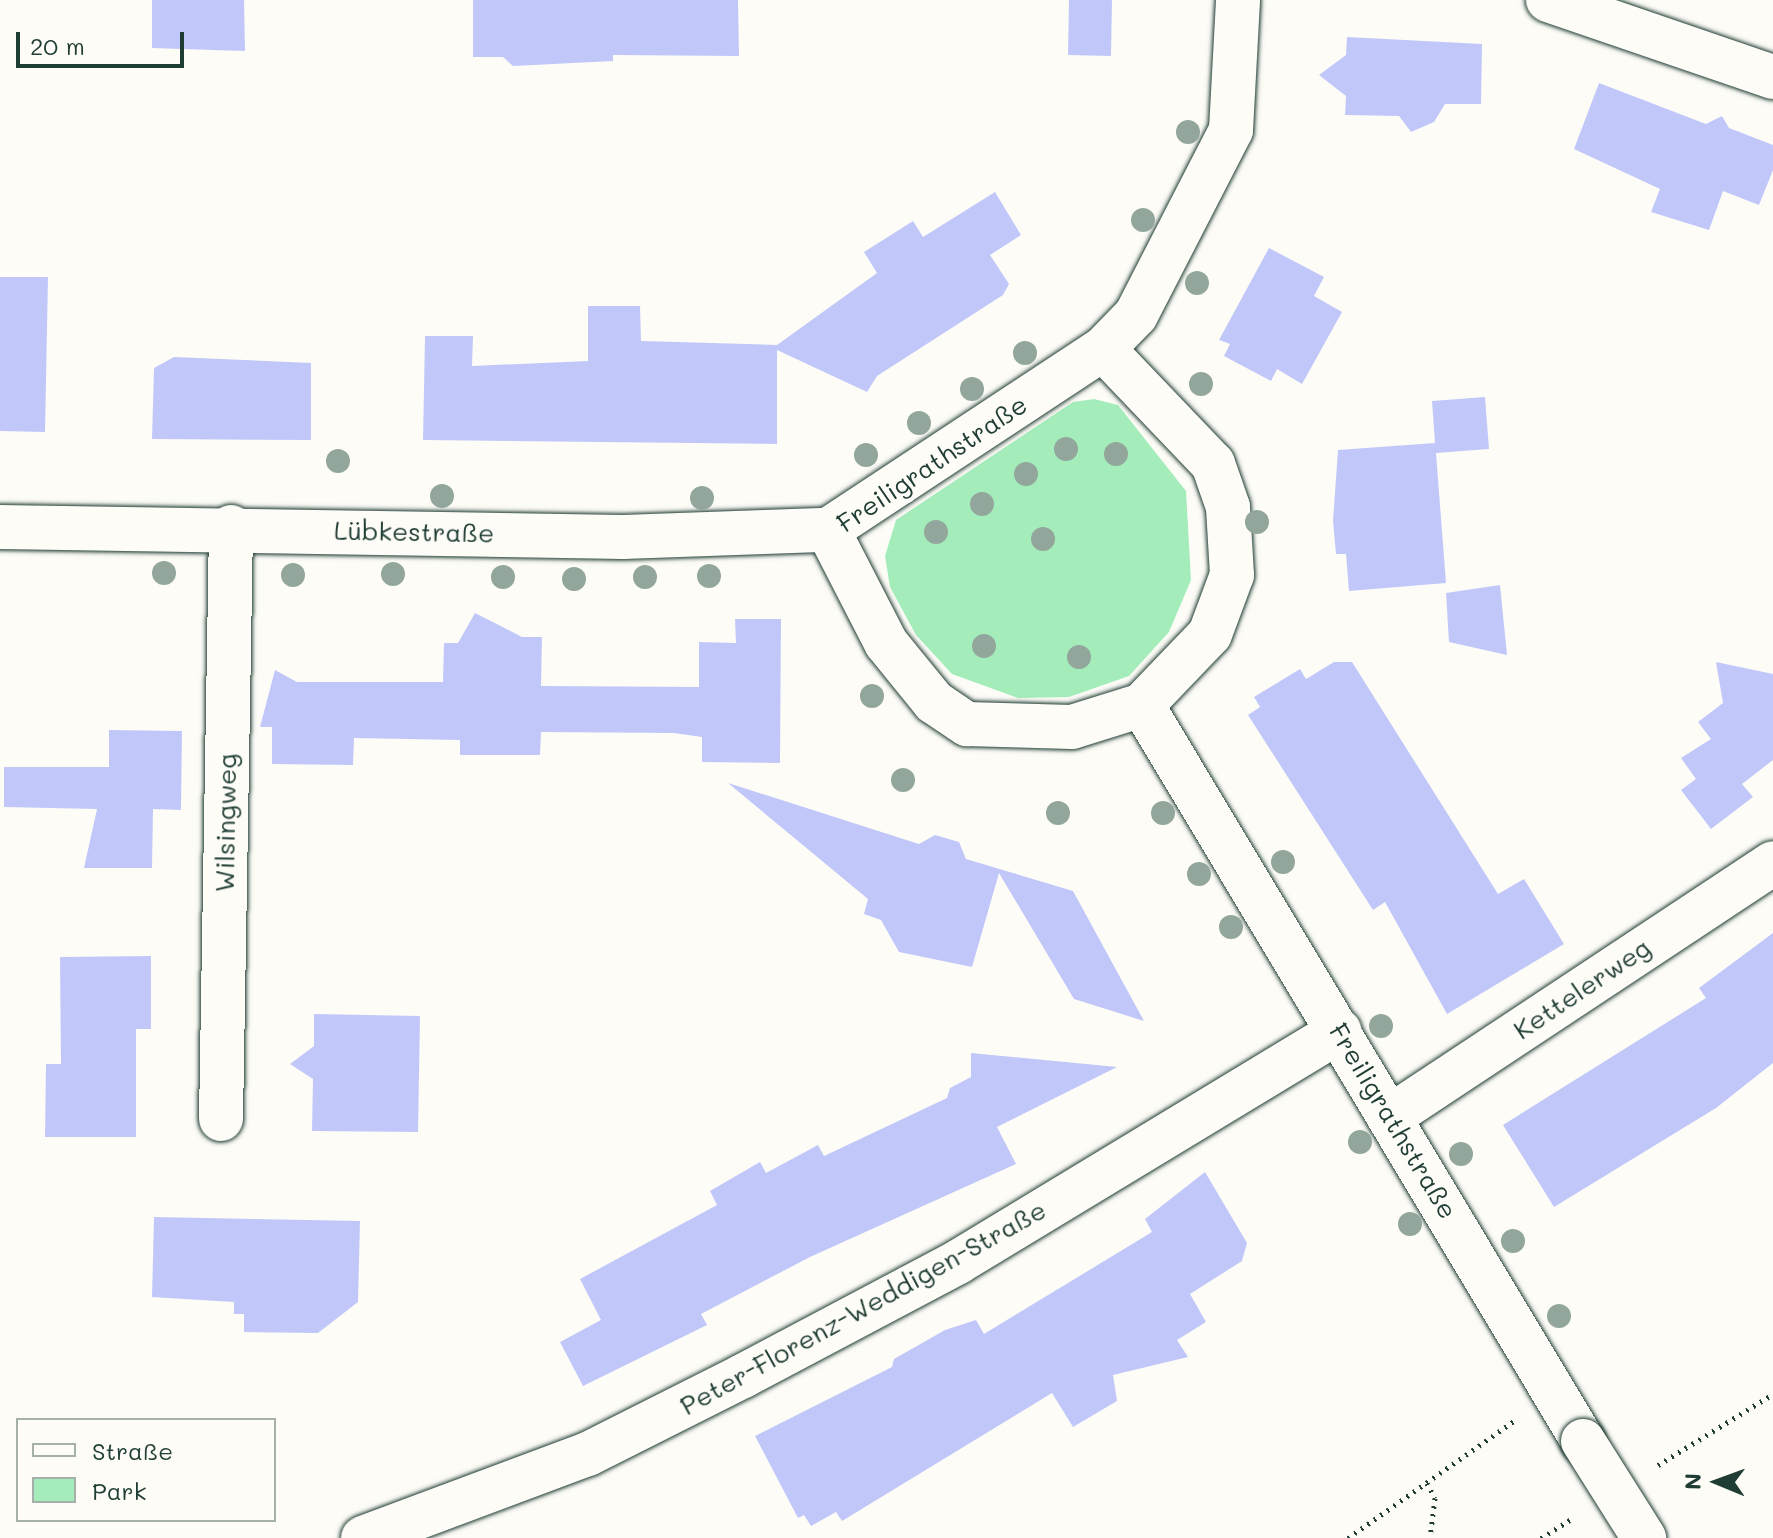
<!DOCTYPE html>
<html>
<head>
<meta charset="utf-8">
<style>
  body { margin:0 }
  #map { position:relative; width:1773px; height:1538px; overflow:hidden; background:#fdfcf7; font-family:Mali,sans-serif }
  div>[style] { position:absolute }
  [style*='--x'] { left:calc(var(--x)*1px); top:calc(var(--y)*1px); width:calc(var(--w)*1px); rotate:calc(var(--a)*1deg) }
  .green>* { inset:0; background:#a4edbb }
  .building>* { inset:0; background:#c1c8f9 }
  .path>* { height:5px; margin-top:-2.5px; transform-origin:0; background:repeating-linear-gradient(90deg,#1f3d34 0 2px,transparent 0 8px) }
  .roads { filter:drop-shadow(0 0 2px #1f3d34) drop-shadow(0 0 2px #1f3d34) }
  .minor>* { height:44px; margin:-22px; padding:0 22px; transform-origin:22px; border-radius:22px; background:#fdfcf7 }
  .bridges { filter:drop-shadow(0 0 2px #1f3d34) drop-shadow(0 0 2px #1f3d34) }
  .minor-bridge>* { height:44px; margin:-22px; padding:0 22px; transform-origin:22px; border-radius:22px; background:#fdfcf7 }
  .trees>* { width:24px; height:24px; margin:-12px; border-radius:50%; background:#92a69b }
  span { translate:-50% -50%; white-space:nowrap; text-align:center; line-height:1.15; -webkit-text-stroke:8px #fdfcf7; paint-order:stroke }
  .street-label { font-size:26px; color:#1f3d34 }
  .legend { position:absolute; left:16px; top:1418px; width:260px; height:104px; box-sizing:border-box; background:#fdfcf7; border:2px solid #a4b0a9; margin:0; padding:10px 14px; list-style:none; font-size:24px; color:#1f3d34 }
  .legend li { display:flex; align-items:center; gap:16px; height:40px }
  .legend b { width:40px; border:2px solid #a4b0a9 }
  .north { position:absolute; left:1677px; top:1442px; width:80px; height:80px; -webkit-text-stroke:6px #fdfcf7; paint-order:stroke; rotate:271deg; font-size:22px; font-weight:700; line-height:32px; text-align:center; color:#1f3d34 }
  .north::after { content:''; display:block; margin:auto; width:28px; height:36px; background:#1f3d34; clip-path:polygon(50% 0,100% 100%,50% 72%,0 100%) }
  .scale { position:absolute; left:16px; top:32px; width:168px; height:36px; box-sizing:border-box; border:4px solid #1f3d34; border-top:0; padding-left:10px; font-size:24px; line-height:28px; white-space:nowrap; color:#1f3d34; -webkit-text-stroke:6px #fdfcf7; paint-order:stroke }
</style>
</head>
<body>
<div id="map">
  <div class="green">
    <div style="clip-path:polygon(1094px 399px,1118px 405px,1186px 491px,1191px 580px,1169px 632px,1129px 676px,1069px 697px,1018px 698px,952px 674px,916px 635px,890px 587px,885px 556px,896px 520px,1073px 402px)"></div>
  </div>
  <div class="building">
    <div style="clip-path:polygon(152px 0,244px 0,245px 51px,152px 48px)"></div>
    <div style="clip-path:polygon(473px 0,738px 0,739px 56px,613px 55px,613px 61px,513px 66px,503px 57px,473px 57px)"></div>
    <div style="clip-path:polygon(1069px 0,1112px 0,1111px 56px,1068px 55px)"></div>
    <div style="clip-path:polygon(1347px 37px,1482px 44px,1481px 104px,1445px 104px,1434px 122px,1411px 132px,1399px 116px,1345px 115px,1346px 96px,1319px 75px,1346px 55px)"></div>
    <div style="clip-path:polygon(1599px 83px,1706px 124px,1722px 116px,1729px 128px,1773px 145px,1773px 170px,1759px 205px,1723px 191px,1709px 230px,1651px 212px,1660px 189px,1574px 149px)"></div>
    <div style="clip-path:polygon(995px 192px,1021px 235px,990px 255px,1009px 284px,1003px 295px,877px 376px,867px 392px,777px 350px,777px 444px,423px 440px,425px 336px,473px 336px,472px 366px,588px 361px,588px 306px,640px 306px,641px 341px,777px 345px,877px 273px,864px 252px,913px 221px,923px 237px)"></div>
    <div style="clip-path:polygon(1269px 248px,1324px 277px,1314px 296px,1342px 312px,1302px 384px,1277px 369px,1271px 381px,1224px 356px,1230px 344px,1219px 340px)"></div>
    <div style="clip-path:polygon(0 277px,48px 277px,45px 432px,0 431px)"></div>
    <div style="clip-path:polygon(174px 357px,311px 363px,311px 440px,152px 439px,154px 368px)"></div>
    <div style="clip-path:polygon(1485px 397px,1489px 449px,1436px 453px,1446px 583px,1349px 591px,1346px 554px,1336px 554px,1333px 521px,1338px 450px,1435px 443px,1432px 401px)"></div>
    <div style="clip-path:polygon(1500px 585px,1507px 655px,1449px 642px,1446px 593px)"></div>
    <div style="clip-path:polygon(475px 613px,522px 637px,542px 637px,541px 686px,699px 687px,699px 642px,736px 643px,735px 619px,781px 619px,780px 763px,702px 762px,702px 737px,674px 733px,541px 732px,540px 755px,460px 755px,460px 740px,354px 738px,353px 765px,272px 764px,272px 727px,260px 727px,275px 670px,297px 682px,443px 682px,444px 643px,458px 643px)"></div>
    <div style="clip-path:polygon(1334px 662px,1352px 662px,1498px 894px,1524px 879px,1564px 944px,1447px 1014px,1385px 902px,1373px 910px,1248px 715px,1260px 707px,1254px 697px,1300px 669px,1306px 679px)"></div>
    <div style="clip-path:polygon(1716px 662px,1773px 674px,1773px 760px,1742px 784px,1753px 797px,1711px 829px,1681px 790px,1696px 779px,1681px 758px,1711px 739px,1698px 722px,1723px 703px)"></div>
    <div style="clip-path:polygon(109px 730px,182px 731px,181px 810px,153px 809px,152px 868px,84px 868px,97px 809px,4px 807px,4px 767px,109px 767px)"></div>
    <div style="clip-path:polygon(728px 783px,919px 844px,935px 835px,959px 842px,966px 859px,1073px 891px,1144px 1021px,1074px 999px,999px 873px,972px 967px,899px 952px,881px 920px,864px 914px,868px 899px)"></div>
    <div style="clip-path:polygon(1773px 933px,1773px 1063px,1716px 1108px,1554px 1207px,1503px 1125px,1706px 998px,1699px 988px)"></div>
    <div style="clip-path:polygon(151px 956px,151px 1029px,136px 1029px,136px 1137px,45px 1137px,46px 1064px,61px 1064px,60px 957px)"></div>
    <div style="clip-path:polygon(314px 1014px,420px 1016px,418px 1132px,312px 1131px,313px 1079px,290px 1064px,314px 1046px)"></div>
    <div style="clip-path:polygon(971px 1053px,1117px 1067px,997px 1127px,1016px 1164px,810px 1257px,701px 1314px,707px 1325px,583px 1386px,560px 1342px,601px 1320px,580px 1279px,717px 1205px,710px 1191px,760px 1162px,766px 1173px,818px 1145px,824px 1156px,947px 1098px,950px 1088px,971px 1077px)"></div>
    <div style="clip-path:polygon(1205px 1172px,1247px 1243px,1242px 1261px,1190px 1294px,1206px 1322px,1177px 1340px,1188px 1357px,1113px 1375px,1117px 1401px,1073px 1427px,1052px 1393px,842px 1521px,836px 1512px,811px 1526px,804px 1515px,798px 1518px,755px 1436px,892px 1367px,894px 1359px,945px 1330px,976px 1320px,984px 1334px,1152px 1232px,1145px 1219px)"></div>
    <div style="clip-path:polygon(154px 1217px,360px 1221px,358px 1302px,318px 1333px,244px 1332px,244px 1314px,234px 1314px,234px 1302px,152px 1297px)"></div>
  </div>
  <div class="path">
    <div style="--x:1658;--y:1465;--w:135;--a:-31.7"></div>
    <div style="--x:1427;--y:1483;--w:17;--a:62"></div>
    <div style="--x:1435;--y:1498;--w:40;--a:97.1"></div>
    <div style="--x:1348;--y:1538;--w:203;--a:-35.2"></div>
    <div style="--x:1541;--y:1538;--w:36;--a:-32"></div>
  </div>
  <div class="roads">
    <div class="minor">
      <div style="--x:1548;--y:0;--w:238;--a:18.9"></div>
      <div style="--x:0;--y:527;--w:623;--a:0.92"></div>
      <div style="--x:623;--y:537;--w:205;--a:-2"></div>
      <div style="--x:828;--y:530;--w:127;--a:62.8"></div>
      <div style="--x:886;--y:643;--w:76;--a:50.9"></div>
      <div style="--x:934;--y:702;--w:40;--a:34"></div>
      <div style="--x:967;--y:724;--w:105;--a:1.6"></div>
      <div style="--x:1072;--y:727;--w:73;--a:-17.4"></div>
      <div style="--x:1142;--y:705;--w:98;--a:-46.2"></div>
      <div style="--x:1210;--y:634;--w:63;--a:-69.6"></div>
      <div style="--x:1232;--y:575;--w:68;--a:-93.4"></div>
      <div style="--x:1228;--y:507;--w:46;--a:-109.2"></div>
      <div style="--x:1213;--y:464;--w:159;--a:-133.7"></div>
      <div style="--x:828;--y:530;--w:329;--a:-33.4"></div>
      <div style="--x:1103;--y:349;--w:47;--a:-45.9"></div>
      <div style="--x:1136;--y:315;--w:208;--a:-62.8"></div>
      <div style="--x:1231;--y:130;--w:130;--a:-86.9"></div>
      <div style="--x:1142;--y:705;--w:858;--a:59.07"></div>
      <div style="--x:1391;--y:1116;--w:458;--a:-33.5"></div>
      <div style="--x:221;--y:1119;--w:592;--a:-89.03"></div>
      <div style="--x:363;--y:1538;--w:240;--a:-20.5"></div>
      <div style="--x:588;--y:1454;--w:174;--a:-26.7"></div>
      <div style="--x:743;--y:1376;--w:243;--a:-27.9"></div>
      <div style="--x:958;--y:1262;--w:446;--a:-31.2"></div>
    </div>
  </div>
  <div class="bridges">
    <div class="minor-bridge">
      <div style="--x:1583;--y:1441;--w:115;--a:57.8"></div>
    </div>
  </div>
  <div class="trees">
    <div style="left:1188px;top:132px"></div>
    <div style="left:1143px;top:220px"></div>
    <div style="left:1197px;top:283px"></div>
    <div style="left:1025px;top:353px"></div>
    <div style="left:1201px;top:384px"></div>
    <div style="left:972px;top:389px"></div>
    <div style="left:919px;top:423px"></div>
    <div style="left:1066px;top:449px"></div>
    <div style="left:1116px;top:454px"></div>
    <div style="left:866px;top:455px"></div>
    <div style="left:338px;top:461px"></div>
    <div style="left:1026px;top:474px"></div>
    <div style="left:442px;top:496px"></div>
    <div style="left:702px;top:498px"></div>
    <div style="left:982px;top:504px"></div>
    <div style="left:1257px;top:522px"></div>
    <div style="left:936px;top:532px"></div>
    <div style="left:1043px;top:539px"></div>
    <div style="left:164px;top:573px"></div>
    <div style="left:393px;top:574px"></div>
    <div style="left:293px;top:575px"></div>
    <div style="left:709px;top:576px"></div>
    <div style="left:503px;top:577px"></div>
    <div style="left:645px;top:577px"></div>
    <div style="left:574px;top:579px"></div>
    <div style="left:984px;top:646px"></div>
    <div style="left:1079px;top:657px"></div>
    <div style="left:872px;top:696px"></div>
    <div style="left:903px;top:780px"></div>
    <div style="left:1058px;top:813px"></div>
    <div style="left:1163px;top:813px"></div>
    <div style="left:1283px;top:862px"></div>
    <div style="left:1199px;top:874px"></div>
    <div style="left:1231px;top:927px"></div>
    <div style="left:1381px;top:1026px"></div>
    <div style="left:1360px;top:1142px"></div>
    <div style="left:1461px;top:1154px"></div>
    <div style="left:1410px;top:1224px"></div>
    <div style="left:1513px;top:1241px"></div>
    <div style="left:1559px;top:1316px"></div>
  </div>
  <div class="street-label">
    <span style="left:932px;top:464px;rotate:-34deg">Freiligrathstraße</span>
    <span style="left:414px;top:532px;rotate:1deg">Lübkestraße</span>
    <span style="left:226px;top:823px;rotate:-89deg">Wilsingweg</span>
    <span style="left:1582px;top:989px;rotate:-34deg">Kettelerweg</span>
    <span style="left:1393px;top:1121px;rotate:59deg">Freiligrathstraße</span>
    <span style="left:863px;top:1308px;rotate:-29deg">Peter-Florenz-Weddigen-Straße</span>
  </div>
  <ul class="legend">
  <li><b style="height:10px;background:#fdfcf7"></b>Straße</li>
  <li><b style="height:22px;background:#a4edbb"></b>Park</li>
  </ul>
  <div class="north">N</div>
  <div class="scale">20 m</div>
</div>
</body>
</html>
